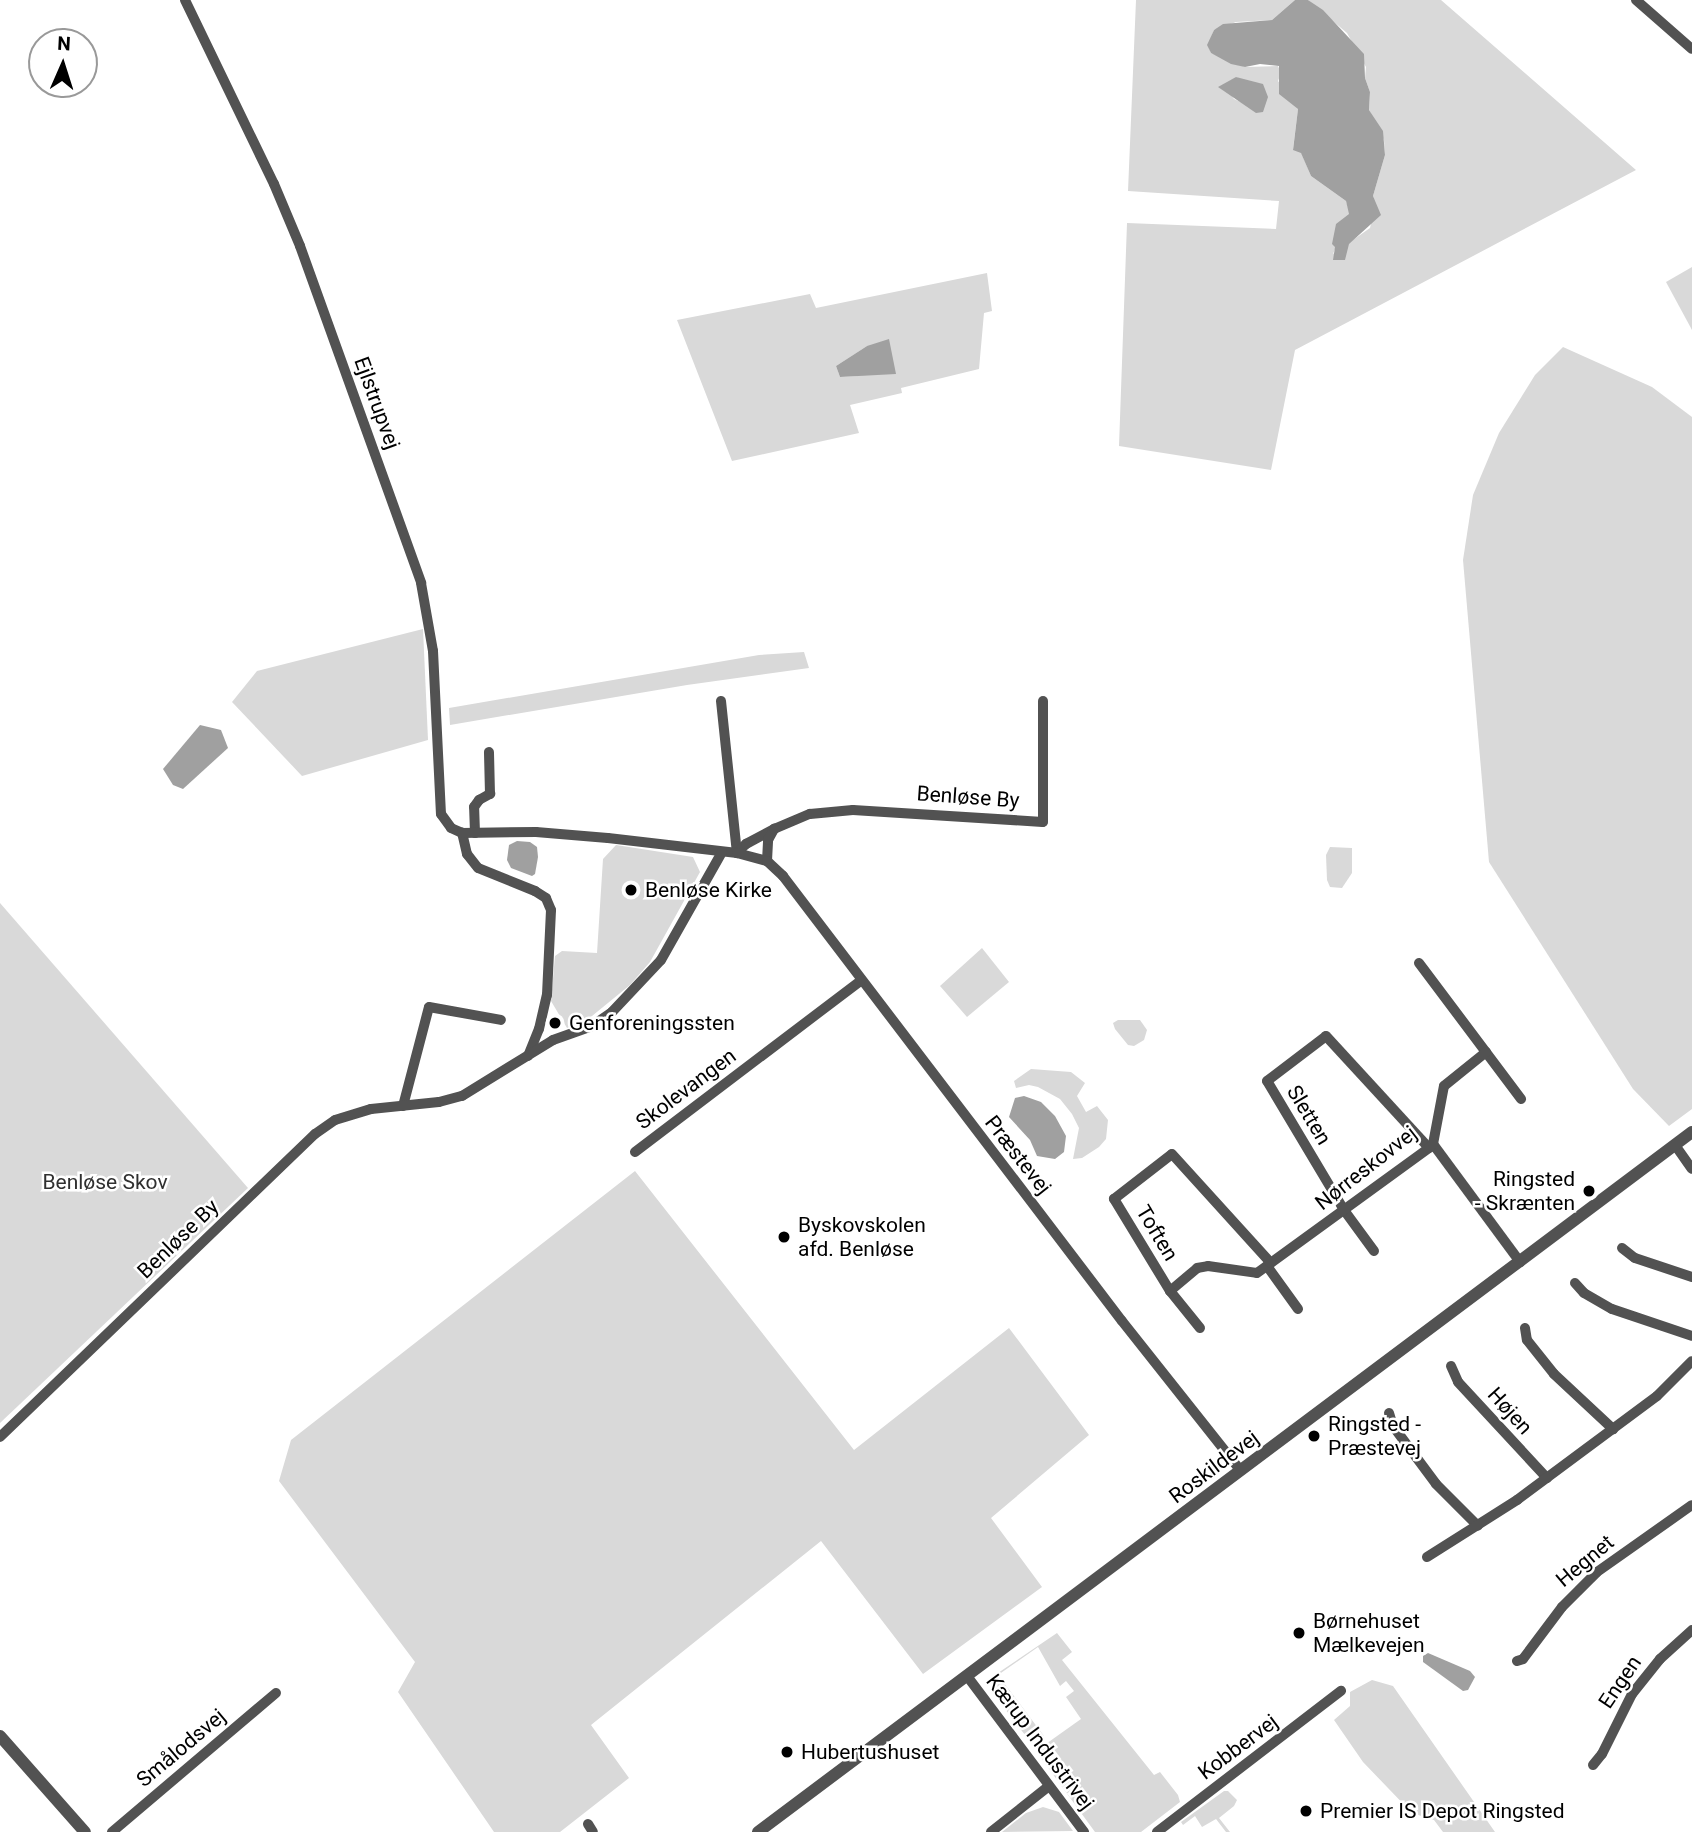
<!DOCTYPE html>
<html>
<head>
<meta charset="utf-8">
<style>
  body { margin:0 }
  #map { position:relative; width:1692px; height:1832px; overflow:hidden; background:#fff; font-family:Roboto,sans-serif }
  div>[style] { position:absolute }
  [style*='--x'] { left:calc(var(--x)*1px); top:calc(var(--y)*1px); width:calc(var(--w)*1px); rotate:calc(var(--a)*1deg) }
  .green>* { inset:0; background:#d9d9d9 }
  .water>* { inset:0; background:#a0a0a0 }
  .minor>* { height:10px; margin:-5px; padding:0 5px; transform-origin:5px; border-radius:5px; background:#525252 }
  .tertiary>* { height:12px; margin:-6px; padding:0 6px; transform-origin:6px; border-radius:6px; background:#525252 }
  .dots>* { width:19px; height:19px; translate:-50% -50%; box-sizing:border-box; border:4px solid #fff; border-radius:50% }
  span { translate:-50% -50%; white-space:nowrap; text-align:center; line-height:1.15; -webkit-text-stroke:5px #fff; paint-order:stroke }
  .street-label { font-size:21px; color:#000 }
  .poi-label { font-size:21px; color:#000 }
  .left { translate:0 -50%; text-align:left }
  .right { translate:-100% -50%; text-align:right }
  .park-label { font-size:21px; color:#303030 }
  .north { position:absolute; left:28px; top:28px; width:70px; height:70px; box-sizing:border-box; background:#fff; border:2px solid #999; border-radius:50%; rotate:3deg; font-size:19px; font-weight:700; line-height:28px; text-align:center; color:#000 }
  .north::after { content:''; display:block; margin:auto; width:24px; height:32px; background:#000; clip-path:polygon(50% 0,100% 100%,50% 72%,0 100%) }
</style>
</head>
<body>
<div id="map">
  <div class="green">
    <div style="clip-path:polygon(evenodd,1136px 0,1295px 0,1272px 20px,1236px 22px,1214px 30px,1208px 45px,1211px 53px,1245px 67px,1278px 66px,1281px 73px,1278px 81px,1298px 109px,1293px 149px,1301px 152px,1311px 176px,1346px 201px,1350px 214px,1333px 254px,1370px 228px,1375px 206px,1373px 196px,1385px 155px,1384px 140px,1369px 110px,1370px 92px,1365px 78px,1366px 67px,1347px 33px,1308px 0,1441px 0,1636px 170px,1295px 350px,1271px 470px,1119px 446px,1127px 223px,1276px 229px,1279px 201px,1128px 191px,1136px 0,1237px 77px,1247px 105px,1234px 99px,1229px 92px,1230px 81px,1237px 77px)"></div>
    <div style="clip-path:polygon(1692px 267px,1692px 330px,1666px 282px)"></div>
    <div style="clip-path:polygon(evenodd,987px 273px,992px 311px,984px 313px,979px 369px,901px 388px,902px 393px,850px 405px,859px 433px,732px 461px,677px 320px,810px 294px,816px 308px,987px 273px,867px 346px,858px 376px,840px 377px,836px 366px,867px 346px)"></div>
    <div style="clip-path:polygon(1563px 347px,1652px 387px,1692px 417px,1692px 1109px,1669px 1126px,1633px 1089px,1489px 862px,1463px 560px,1473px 495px,1499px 433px,1535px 375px)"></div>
    <div style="clip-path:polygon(423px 629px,428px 740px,302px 776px,232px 702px,257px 671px)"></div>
    <div style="clip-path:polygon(804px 652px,809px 668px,687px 685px,450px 725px,449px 708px,759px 655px)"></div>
    <div style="clip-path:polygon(616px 845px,693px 857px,700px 872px,650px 962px,630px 985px,592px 1016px,567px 1028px,551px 1001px,555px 956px,562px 951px,597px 953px,603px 859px)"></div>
    <div style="clip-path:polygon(1330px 847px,1352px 848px,1352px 873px,1342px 888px,1330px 887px,1327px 880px,1326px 855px)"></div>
    <div style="clip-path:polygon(0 903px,248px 1188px,0 1423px)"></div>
    <div style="clip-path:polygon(982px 948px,1009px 982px,967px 1017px,940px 986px)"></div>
    <div style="clip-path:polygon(1118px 1020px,1140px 1020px,1147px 1030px,1144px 1040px,1134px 1046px,1128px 1045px,1115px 1029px,1113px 1023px)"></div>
    <div style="clip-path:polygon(1031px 1069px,1071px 1072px,1085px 1083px,1077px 1096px,1086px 1112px,1097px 1106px,1108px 1120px,1106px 1139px,1099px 1147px,1082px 1158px,1073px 1159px,1079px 1128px,1072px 1114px,1060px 1099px,1038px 1087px,1029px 1085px,1016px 1088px,1014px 1081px)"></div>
    <div style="clip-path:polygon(635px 1171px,854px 1450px,1009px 1328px,1089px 1435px,991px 1518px,1042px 1587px,923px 1674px,821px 1541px,591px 1725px,629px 1778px,560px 1832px,494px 1832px,398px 1692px,415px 1662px,279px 1481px,291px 1440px)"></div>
    <div style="clip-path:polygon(1057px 1633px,1072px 1652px,1062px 1660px,1154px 1775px,1160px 1772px,1178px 1795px,1180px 1802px,1141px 1832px,1095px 1832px,1036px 1751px,1081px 1719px,1066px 1697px,1074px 1691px,1066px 1681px,1060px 1686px,1038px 1647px,998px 1675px,1044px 1736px,1032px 1744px,992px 1692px,992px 1677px)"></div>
    <div style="clip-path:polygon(1372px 1680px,1393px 1686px,1495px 1832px,1443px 1832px,1434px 1820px,1412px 1813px,1363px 1762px,1334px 1720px,1350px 1706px,1350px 1692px)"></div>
    <div style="clip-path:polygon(1224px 1791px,1228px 1791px,1237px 1800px,1234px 1806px,1219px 1818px,1230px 1832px,1226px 1832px,1216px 1819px,1202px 1827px,1195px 1816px,1183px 1825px,1181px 1822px)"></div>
    <div style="clip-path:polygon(1043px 1807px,1059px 1812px,1073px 1831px,1002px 1832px,1026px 1813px)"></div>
  </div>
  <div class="water">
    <div style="clip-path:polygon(1295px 0,1308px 0,1323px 10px,1364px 54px,1365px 78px,1370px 92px,1369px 110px,1383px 131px,1385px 155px,1373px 196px,1381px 215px,1349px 244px,1345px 260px,1333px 260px,1335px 247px,1332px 244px,1336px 224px,1349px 214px,1346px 201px,1311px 176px,1301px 153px,1293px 150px,1298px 109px,1279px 94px,1279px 66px,1260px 64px,1245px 67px,1231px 64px,1211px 53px,1207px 45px,1214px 30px,1223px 24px,1272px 20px)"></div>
    <div style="clip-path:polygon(1236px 77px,1263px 84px,1268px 97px,1263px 112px,1256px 113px,1218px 87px)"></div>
    <div style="clip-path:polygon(889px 339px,896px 374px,840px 377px,836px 366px,867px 346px)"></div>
    <div style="clip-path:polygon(200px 725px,221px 730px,228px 748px,183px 789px,173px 785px,163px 769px)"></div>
    <div style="clip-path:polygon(517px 841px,530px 842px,537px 847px,538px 857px,535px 874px,532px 876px,511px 868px,507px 860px,509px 845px)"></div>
    <div style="clip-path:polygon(1024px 1096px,1041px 1102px,1055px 1116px,1066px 1136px,1064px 1152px,1055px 1159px,1037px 1156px,1030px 1140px,1009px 1117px,1015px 1098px)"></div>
    <div style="clip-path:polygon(1428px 1653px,1470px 1671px,1475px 1677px,1468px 1690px,1463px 1691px,1423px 1662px,1423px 1656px)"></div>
  </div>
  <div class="minor">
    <div style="--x:185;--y:0;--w:204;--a:64.2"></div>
    <div style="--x:274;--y:184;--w:67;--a:67.2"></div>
    <div style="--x:300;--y:246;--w:358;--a:70.2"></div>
    <div style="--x:421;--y:583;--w:69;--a:80"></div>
    <div style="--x:433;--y:651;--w:163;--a:87.2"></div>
    <div style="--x:441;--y:814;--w:17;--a:54"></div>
    <div style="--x:451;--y:828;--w:12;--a:24"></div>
    <div style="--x:1636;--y:0;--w:74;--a:41.2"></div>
    <div style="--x:721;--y:701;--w:153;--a:84"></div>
    <div style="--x:475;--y:833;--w:26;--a:-92"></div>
    <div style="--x:474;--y:807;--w:9;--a:-54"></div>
    <div style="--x:479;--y:800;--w:13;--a:-29"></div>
    <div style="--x:490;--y:794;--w:42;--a:-91.4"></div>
    <div style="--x:737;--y:853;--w:13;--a:-45"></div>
    <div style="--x:746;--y:844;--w:32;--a:-28"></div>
    <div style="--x:767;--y:861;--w:21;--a:-87"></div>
    <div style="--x:768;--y:840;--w:13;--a:-61"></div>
    <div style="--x:774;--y:829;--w:39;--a:-23"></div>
    <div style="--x:810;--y:814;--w:43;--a:-5.3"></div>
    <div style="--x:853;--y:810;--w:190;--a:3.6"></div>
    <div style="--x:1043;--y:822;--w:121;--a:-90"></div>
    <div style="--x:1419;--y:963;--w:170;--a:53.1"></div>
    <div style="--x:528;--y:1056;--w:29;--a:-68"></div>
    <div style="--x:539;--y:1029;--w:35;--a:-77"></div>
    <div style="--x:547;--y:995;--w:85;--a:-87.3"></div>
    <div style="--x:551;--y:910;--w:13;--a:-113"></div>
    <div style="--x:546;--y:898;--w:13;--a:-148"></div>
    <div style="--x:535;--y:891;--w:61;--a:-158"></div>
    <div style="--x:478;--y:868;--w:18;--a:-128"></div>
    <div style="--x:467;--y:854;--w:22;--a:-103"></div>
    <div style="--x:462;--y:833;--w:74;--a:-0.8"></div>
    <div style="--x:536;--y:832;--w:72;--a:4.8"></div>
    <div style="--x:608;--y:838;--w:130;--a:6.6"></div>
    <div style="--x:737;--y:853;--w:31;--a:15"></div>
    <div style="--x:767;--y:861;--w:22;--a:43"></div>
    <div style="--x:783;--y:876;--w:559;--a:52.7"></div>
    <div style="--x:1122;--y:1321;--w:191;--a:51.6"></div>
    <div style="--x:403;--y:1106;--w:102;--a:-75.3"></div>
    <div style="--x:429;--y:1007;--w:73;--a:10.2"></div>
    <div style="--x:1433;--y:1144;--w:147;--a:53.6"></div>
    <div style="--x:1675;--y:1145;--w:29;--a:55"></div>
    <div style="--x:635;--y:1152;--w:283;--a:-37.2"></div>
    <div style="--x:1622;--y:1248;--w:16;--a:38"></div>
    <div style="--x:1635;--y:1258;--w:60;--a:18.4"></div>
    <div style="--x:1374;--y:1251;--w:51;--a:-126.2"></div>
    <div style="--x:1344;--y:1210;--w:150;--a:-120.8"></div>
    <div style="--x:1267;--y:1081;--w:74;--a:-37.3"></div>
    <div style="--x:1326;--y:1036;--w:152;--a:47.4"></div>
    <div style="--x:1267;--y:1266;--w:53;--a:54.2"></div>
    <div style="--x:1575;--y:1283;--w:13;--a:48"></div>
    <div style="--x:1584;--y:1293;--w:32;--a:30"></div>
    <div style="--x:1612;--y:1309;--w:84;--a:18.6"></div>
    <div style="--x:1170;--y:1291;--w:35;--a:-40"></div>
    <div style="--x:1197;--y:1268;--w:11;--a:-10"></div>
    <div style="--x:1208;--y:1266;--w:49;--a:8.1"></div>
    <div style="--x:1257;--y:1273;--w:213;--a:-36"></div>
    <div style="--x:1429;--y:1148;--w:6;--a:-45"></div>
    <div style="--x:1433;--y:1144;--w:59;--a:-79.3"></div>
    <div style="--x:1444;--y:1086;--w:54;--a:-39"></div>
    <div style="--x:1200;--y:1328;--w:48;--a:-129"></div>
    <div style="--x:1170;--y:1291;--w:108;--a:-121.3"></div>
    <div style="--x:1114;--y:1199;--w:73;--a:-37.8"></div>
    <div style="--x:1172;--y:1154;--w:147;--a:47.8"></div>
    <div style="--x:1525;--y:1328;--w:12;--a:81"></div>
    <div style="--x:1527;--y:1340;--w:43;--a:51.5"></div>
    <div style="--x:1554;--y:1374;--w:81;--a:43"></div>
    <div style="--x:1451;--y:1366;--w:17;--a:66"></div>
    <div style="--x:1458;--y:1382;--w:131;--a:47.2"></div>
    <div style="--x:1389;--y:1413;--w:14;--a:73"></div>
    <div style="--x:1393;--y:1426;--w:72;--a:53.4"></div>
    <div style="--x:1436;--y:1484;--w:59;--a:45"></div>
    <div style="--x:0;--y:1437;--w:437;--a:-43.9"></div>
    <div style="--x:315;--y:1134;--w:24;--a:-35"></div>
    <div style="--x:335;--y:1120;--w:38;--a:-17"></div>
    <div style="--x:371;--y:1109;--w:68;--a:-5.9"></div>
    <div style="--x:439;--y:1102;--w:24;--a:-15"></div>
    <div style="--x:462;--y:1096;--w:107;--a:-31.6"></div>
    <div style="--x:553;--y:1040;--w:41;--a:-19.7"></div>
    <div style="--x:592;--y:1026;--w:24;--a:-35"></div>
    <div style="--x:612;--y:1012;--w:71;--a:-46.7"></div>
    <div style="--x:661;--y:960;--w:124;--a:-60.5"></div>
    <div style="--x:1427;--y:1557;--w:107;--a:-32.3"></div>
    <div style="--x:1517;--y:1500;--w:174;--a:-36.6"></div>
    <div style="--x:1657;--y:1396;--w:49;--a:-45"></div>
    <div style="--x:1517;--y:1661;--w:6;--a:-18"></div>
    <div style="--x:1523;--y:1659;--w:65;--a:-53.1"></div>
    <div style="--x:1562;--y:1607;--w:49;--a:-45"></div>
    <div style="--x:1597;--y:1572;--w:116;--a:-35.2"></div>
    <div style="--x:967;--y:1676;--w:195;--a:53.1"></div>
    <div style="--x:1593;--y:1765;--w:14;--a:-51"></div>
    <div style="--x:1602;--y:1754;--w:67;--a:-63.4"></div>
    <div style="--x:1632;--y:1694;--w:45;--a:-51.3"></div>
    <div style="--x:1660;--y:1659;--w:43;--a:-42.2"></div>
    <div style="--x:588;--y:1824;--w:9;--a:58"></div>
    <div style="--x:112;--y:1832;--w:215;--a:-40.3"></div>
    <div style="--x:991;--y:1832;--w:74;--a:-38.4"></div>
    <div style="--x:1157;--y:1832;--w:232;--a:-37.5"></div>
  </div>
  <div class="tertiary">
    <div style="--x:0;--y:1736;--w:128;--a:48.5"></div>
    <div style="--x:758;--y:1832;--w:1167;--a:-36.85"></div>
  </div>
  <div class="dots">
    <div style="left:631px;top:890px;background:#000"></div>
    <div style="left:555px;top:1023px;background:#000"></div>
    <div style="left:1589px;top:1191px;background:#000"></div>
    <div style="left:784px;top:1237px;background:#000"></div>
    <div style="left:1314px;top:1436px;background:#000"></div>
    <div style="left:1299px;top:1633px;background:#000"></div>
    <div style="left:787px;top:1752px;background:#000"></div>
    <div style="left:1306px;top:1811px;background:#000"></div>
  </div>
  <div class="street-label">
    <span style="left:377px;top:403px;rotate:70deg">Ejlstrupvej</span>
    <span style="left:968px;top:797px;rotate:4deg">Benløse By</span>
    <span style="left:686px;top:1089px;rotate:-37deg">Skolevangen</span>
    <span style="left:1309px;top:1115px;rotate:59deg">Sletten</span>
    <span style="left:1018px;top:1155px;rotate:52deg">Præstevej</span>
    <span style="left:1366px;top:1168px;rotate:-38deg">Nørreskovvej</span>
    <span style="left:1157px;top:1233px;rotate:59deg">Toften</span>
    <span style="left:178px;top:1239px;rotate:-44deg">Benløse By</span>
    <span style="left:1510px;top:1411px;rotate:48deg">Højen</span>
    <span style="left:1214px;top:1467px;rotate:-37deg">Roskildevej</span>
    <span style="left:1585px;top:1561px;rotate:-40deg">Hegnet</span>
    <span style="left:1620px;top:1682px;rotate:-56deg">Engen</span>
    <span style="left:1040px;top:1742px;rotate:53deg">Kærup Industrivej</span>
    <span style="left:1238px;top:1747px;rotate:-37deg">Kobbervej</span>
    <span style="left:181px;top:1748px;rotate:-40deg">Smålodsvej</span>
  </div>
  <div class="poi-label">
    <span class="left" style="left:645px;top:890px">Benløse Kirke</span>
    <span class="left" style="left:569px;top:1023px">Genforeningssten</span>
    <span class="right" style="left:1575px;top:1191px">Ringsted<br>- Skrænten</span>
    <span class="left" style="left:798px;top:1237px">Byskovskolen<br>afd. Benløse</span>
    <span class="left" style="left:1328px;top:1436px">Ringsted -<br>Præstevej</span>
    <span class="left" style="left:1313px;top:1633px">Børnehuset<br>Mælkevejen</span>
    <span class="left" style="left:801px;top:1752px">Hubertushuset</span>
    <span class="left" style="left:1320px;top:1811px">Premier IS Depot Ringsted</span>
  </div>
  <div class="park-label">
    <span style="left:105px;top:1182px">Benløse Skov</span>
  </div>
  <div class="north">N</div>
</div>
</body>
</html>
